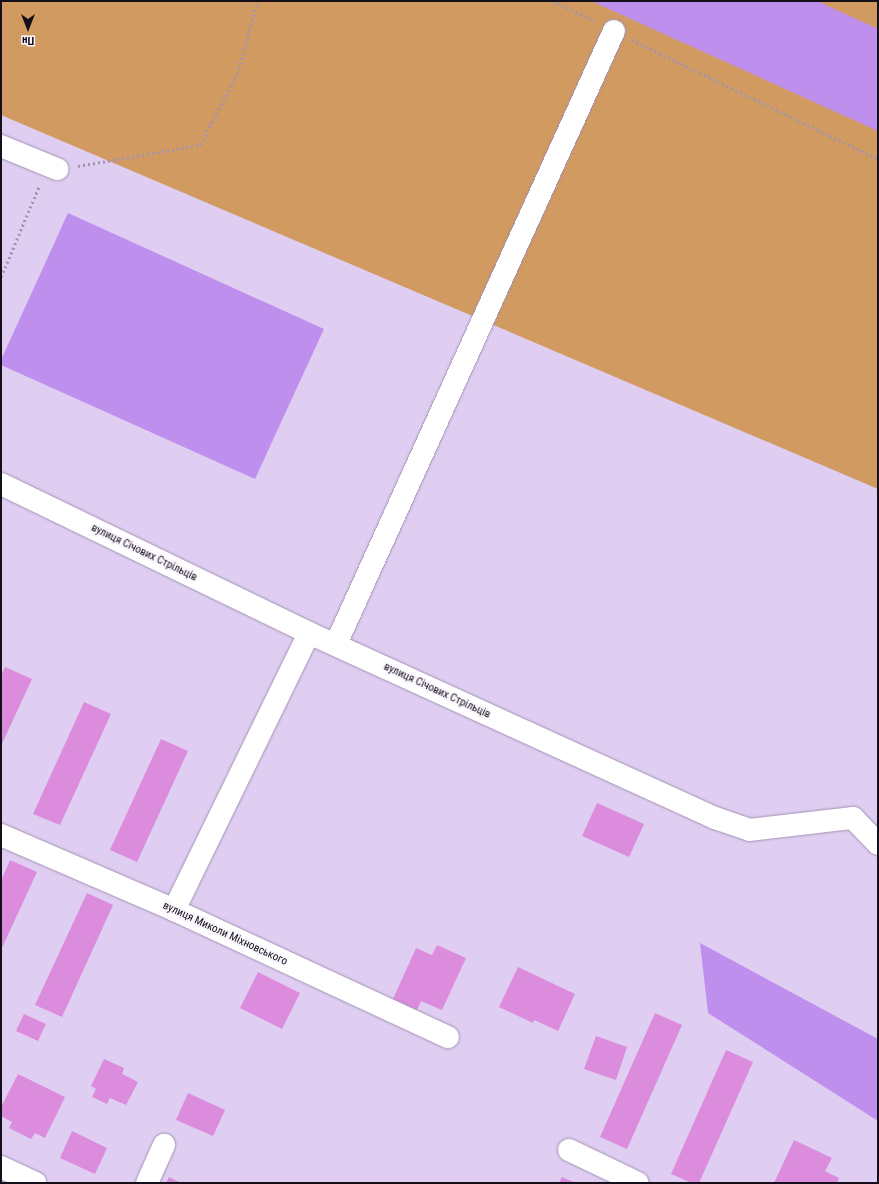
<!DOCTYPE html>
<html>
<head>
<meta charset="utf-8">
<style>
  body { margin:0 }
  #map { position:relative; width:879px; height:1184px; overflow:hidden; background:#dfcef2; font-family:"Roboto Condensed",sans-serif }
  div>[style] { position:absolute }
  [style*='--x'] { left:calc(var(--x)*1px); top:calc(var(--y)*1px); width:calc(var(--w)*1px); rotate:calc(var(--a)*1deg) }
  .green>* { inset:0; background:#d19a60 }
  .water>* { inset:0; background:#bf8fed }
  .building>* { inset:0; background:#db8cdc }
  .path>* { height:2.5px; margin-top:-1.25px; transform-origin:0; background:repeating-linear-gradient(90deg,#a294b1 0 2px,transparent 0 5px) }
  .roads { filter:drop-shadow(0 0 1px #a292b3) drop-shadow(0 0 1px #a292b3) }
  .minor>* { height:22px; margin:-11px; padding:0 11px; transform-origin:11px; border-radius:11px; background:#fff }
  span { translate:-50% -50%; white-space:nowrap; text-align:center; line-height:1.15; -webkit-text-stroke:4px #f9f6fd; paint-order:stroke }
  .street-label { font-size:11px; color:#150f1b }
  .frame { position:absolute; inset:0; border:2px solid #150f1b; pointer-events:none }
  .north { position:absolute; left:8px; top:8px; width:40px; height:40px; -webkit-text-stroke:3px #f9f6fd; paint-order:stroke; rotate:180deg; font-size:11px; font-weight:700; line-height:16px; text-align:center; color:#150f1b }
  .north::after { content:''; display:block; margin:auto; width:14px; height:18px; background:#150f1b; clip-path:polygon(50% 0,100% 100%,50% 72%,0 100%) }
</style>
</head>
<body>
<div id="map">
  <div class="green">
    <div style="clip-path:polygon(1px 1px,878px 1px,878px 489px,1px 115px)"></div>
  </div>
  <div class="water">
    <div style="clip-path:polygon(591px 1px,817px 1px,878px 29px,878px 131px)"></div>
    <div style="clip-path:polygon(68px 213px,324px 329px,255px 479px,1px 365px,1px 360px)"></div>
    <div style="clip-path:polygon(700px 943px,878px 1039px,878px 1121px,708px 1013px)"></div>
  </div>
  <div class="building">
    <div style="clip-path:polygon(5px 667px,32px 679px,1px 746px,1px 676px)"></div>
    <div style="clip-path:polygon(84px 702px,111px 714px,60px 825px,33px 814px)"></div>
    <div style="clip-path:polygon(161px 739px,188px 751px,137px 862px,110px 850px)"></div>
    <div style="clip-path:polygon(597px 803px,644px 824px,629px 857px,582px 836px)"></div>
    <div style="clip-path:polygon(10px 860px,37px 872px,1px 950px,1px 881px)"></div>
    <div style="clip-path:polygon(87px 893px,113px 905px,62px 1017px,35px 1005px)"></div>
    <div style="clip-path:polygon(437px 945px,466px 958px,442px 1010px,421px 1001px,417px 1010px,393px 999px,416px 948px,432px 955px)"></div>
    <div style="clip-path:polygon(518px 967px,575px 994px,558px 1031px,534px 1020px,533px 1023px,499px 1007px)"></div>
    <div style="clip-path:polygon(258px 972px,300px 993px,282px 1029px,240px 1008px)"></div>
    <div style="clip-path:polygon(655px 1013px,682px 1025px,627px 1149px,600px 1137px)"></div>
    <div style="clip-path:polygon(24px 1014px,46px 1024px,38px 1041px,16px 1031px)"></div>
    <div style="clip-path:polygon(596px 1036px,627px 1047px,616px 1080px,584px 1069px)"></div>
    <div style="clip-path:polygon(726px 1050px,753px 1062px,699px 1183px,692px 1183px,671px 1174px)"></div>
    <div style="clip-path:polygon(104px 1059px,124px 1068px,122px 1074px,138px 1082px,126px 1105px,110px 1098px,107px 1104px,92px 1097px,96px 1089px,91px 1086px)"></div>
    <div style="clip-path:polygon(18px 1074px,65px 1097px,45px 1138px,35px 1133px,31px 1139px,9px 1128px,12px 1122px,1px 1116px,1px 1107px)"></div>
    <div style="clip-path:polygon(188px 1093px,225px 1110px,213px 1136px,176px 1120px)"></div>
    <div style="clip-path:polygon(72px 1131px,107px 1148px,95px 1174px,60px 1158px)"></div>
    <div style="clip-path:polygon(794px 1140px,832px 1158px,825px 1171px,839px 1178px,837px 1183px,774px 1183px)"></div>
    <div style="clip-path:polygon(169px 1177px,181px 1183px,166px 1183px)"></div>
    <div style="clip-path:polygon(562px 1177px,576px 1183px,559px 1183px)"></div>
  </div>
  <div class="path">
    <div style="--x:553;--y:1;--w:48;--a:26"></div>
    <div style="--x:632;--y:40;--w:273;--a:25.8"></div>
    <div style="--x:78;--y:166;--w:124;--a:-9.8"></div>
    <div style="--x:200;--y:145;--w:80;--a:-62.5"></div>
    <div style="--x:237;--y:74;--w:76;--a:-74"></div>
    <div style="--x:1;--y:277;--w:99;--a:-67.3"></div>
  </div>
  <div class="roads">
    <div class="minor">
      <div style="--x:1;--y:146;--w:61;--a:22.3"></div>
      <div style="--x:1;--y:484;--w:342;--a:25.8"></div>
      <div style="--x:309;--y:633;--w:446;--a:24.5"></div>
      <div style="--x:715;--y:818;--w:36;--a:19"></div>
      <div style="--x:749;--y:830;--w:105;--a:-6.6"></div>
      <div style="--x:853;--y:818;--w:36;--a:46"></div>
      <div style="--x:336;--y:644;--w:673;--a:-65.61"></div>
      <div style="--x:1;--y:835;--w:189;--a:23.4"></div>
      <div style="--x:174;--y:910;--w:302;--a:24.9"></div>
      <div style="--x:174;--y:910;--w:308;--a:-64"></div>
      <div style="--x:569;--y:1150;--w:76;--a:25.6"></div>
      <div style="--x:1;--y:1167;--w:38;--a:25"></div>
      <div style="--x:147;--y:1183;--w:42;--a:-65.9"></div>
    </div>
  </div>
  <div class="street-label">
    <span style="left:144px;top:553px;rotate:26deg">вулиця Січових Стрільців</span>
    <span style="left:437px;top:691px;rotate:25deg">вулиця Січових Стрільців</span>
    <span style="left:225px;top:934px;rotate:25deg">вулиця Миколи Міхновського</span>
  </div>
  <div class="frame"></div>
  <div class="north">Пн</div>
</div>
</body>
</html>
